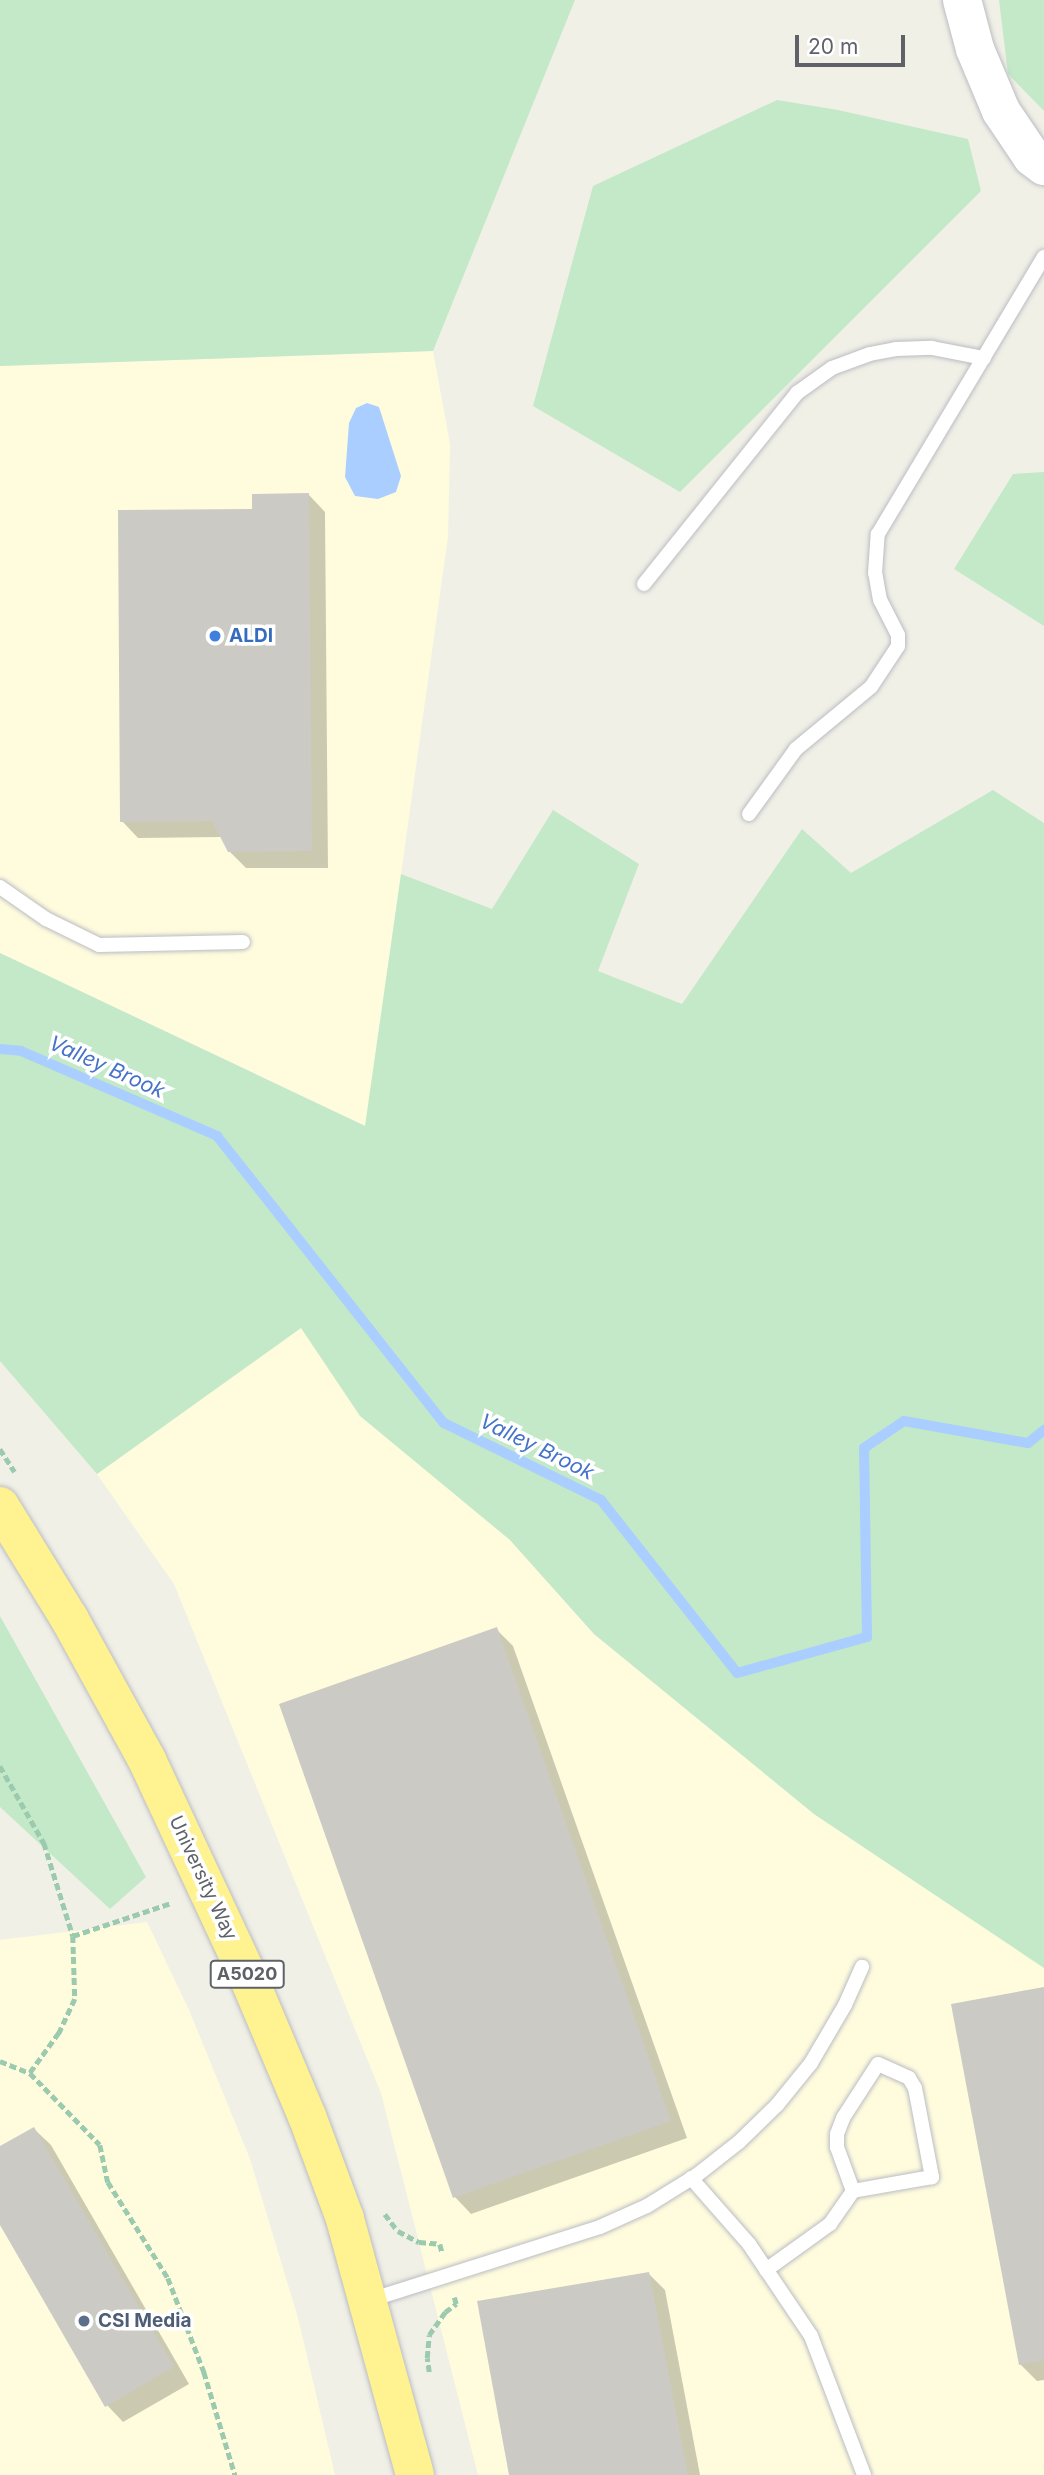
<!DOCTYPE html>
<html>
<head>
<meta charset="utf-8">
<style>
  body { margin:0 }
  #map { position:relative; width:1044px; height:2475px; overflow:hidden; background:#f1f0e7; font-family:Inter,sans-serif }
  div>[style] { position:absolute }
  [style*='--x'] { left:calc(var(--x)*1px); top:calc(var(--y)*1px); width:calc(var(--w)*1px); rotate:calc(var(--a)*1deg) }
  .commercial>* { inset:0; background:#fffcde }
  .green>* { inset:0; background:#c3e9c8 }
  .water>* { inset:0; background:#a9ceff }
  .shadow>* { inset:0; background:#0003 }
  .stream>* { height:10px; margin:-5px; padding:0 5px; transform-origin:5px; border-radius:5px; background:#a9ceff }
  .building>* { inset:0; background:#cccac4 }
  .path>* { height:4.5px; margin-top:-2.25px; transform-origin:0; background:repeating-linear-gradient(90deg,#9bcaaf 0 7px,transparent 0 10.5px) }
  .roads { filter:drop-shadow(0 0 2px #bbbdc3) drop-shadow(0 0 2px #bbbdc3) }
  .lane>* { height:14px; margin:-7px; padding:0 7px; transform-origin:7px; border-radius:7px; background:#fff }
  .secondary>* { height:38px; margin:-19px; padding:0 19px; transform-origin:19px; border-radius:19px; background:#fff }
  .highway>* { height:38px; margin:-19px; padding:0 19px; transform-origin:19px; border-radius:19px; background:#fff290 }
  .dots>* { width:19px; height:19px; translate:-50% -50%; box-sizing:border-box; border:4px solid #fff; border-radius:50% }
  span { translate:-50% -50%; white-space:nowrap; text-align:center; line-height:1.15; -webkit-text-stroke:7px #fff; paint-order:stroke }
  .shield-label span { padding:2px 5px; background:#fff; border:2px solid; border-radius:5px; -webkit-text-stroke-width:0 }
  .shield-label { font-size:18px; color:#5e6168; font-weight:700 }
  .shop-label { font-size:19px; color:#366cbe; font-weight:700 }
  .left { translate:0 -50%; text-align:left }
  .street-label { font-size:19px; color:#5e6168 }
  .service-label { font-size:19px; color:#4e5e75; font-weight:700 }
  .water-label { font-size:21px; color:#4573c9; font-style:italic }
  .scale { position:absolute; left:795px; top:35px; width:110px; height:32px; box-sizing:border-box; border:4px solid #5e6168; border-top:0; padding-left:9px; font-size:21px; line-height:24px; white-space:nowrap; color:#5e6168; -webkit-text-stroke:5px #fff; paint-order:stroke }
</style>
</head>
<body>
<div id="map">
  <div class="commercial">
    <div style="clip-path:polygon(433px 351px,450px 444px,448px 536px,366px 1126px,0 953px,0 366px)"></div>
    <div style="clip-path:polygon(301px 1327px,361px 1416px,510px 1540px,594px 1634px,814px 1814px,1044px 1968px,1044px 2475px,478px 2475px,381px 2093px,174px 1584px,97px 1474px)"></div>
    <div style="clip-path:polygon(147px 1922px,189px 2010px,250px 2159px,298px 2318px,335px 2475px,0 2475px,0 1940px)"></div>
  </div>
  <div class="green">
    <div style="clip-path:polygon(0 0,575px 0,433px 351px,0 366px)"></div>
    <div style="clip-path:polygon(999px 0,1044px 0,1044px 111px,1008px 74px)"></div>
    <div style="clip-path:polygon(777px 100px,838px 110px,968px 139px,981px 191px,680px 492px,533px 406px,593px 186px)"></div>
    <div style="clip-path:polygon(1044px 472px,1044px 626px,954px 569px,1013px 474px)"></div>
    <div style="clip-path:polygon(993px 790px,1044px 823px,1044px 1968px,814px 1814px,594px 1634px,510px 1540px,360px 1416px,301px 1328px,97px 1474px,0 1361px,0 953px,365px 1126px,401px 874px,492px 909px,553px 810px,639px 864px,598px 971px,682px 1004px,802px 829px,851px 873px)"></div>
    <div style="clip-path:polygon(0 1616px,146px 1877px,110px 1909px,0 1807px)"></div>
  </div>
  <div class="water">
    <div style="clip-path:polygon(367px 403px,379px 407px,401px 476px,396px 492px,378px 499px,355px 496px,345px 477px,349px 423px,356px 408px)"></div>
  </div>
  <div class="shadow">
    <div style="clip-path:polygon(309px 495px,325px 512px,328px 868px,246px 868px,229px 851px,222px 837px,138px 838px,122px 821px,254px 511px)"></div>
    <div style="clip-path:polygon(496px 1629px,513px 1646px,687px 2138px,471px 2214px,455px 2197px)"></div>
    <div style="clip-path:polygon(1044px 1989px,1044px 2380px,1037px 2381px,1020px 2364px)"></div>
    <div style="clip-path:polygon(34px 2129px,51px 2145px,189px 2384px,123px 2422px,107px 2405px,0 2222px,0 2148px)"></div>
    <div style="clip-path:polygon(649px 2274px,665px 2290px,700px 2475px,510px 2475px)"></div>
  </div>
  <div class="stream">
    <div style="--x:0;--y:1049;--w:21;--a:5"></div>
    <div style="--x:21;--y:1051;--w:214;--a:23.4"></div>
    <div style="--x:217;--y:1136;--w:366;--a:51.7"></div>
    <div style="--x:444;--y:1423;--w:175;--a:26.1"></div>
    <div style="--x:601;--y:1500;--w:220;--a:51.8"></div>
    <div style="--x:737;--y:1673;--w:135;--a:-15.5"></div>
    <div style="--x:867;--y:1637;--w:189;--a:-90.9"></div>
    <div style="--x:864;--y:1448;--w:48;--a:-34"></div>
    <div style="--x:904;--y:1421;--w:126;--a:10.1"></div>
    <div style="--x:1028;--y:1443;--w:21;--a:-39"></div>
  </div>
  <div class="building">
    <div style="clip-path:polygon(309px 493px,312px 851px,228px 852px,212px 821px,120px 822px,118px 510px,252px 509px,252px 494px)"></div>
    <div style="clip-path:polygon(497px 1627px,671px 2121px,453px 2198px,279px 1704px)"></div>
    <div style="clip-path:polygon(1044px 1987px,1044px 2360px,1019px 2365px,951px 2004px)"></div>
    <div style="clip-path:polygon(34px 2127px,174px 2367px,105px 2407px,0 2225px,0 2146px)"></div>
    <div style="clip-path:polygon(649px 2272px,688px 2475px,509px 2475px,477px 2301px)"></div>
  </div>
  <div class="path">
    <div style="--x:0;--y:1449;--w:27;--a:57"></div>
    <div style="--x:0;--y:1766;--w:89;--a:60.3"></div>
    <div style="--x:44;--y:1843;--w:97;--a:72.7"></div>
    <div style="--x:73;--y:1936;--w:63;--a:88.2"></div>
    <div style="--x:75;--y:1999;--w:38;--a:115"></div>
    <div style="--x:59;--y:2033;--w:49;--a:125.9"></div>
    <div style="--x:30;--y:2073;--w:100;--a:45.8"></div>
    <div style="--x:100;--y:2145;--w:38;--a:78"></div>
    <div style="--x:108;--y:2182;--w:113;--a:58"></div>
    <div style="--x:168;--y:2278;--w:101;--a:69"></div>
    <div style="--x:204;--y:2372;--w:108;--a:73.2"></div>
    <div style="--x:73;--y:1936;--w:103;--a:-18.6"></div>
    <div style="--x:0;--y:2061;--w:32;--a:22"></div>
    <div style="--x:385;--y:2214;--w:21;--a:53"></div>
    <div style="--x:398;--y:2231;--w:24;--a:28"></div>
    <div style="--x:419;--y:2242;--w:21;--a:5"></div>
    <div style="--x:440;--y:2244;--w:8;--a:76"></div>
    <div style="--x:429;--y:2372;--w:14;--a:-98"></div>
    <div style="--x:427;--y:2358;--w:23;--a:-85"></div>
    <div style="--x:429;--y:2335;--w:28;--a:-55"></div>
    <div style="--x:445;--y:2312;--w:14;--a:-36"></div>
    <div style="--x:456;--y:2304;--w:7;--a:-106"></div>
  </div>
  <div class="roads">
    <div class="lane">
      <div style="--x:644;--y:584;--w:245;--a:-51.3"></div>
      <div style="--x:797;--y:393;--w:43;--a:-35.5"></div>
      <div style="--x:832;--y:368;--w:40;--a:-20.2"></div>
      <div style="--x:870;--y:354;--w:26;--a:-11"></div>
      <div style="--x:896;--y:349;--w:36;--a:-2"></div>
      <div style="--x:932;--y:348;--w:53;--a:10.9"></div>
      <div style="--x:749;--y:814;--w:80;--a:-54.1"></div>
      <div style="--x:796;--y:749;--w:97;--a:-39.6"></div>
      <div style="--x:871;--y:687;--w:49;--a:-56.6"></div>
      <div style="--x:898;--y:646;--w:11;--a:-90"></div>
      <div style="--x:898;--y:635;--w:39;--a:-117"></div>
      <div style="--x:880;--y:600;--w:27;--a:-100"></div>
      <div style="--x:875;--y:573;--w:39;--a:-86"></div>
      <div style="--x:878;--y:534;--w:323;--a:-59.1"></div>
      <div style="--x:0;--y:887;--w:56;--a:34.8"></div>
      <div style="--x:46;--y:919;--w:59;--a:26.1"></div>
      <div style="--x:99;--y:945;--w:144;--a:-1.2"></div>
      <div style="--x:691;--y:2178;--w:88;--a:48.7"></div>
      <div style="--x:749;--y:2244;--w:111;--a:56"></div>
      <div style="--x:811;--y:2336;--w:149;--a:69.1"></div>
      <div style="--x:766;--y:2270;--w:79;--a:-35.7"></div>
      <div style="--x:830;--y:2224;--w:40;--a:-55.1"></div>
      <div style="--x:853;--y:2191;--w:47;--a:-110"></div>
      <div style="--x:837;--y:2147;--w:13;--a:-90"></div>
      <div style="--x:837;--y:2134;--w:17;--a:-69"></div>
      <div style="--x:843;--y:2118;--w:64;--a:-57.1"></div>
      <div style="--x:878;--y:2064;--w:34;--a:24"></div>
      <div style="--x:909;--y:2078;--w:12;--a:59"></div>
      <div style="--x:915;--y:2088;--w:91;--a:79.2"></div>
      <div style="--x:932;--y:2177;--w:80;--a:170"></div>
      <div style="--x:370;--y:2300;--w:241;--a:-17.6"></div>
      <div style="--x:600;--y:2227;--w:51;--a:-24.1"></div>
      <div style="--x:647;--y:2206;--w:59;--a:-31.8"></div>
      <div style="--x:697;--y:2175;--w:53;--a:-38.2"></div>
      <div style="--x:739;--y:2142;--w:53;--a:-44.2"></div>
      <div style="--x:777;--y:2105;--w:54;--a:-51"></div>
      <div style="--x:811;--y:2063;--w:67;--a:-59.6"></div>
      <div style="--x:845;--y:2005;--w:42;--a:-65.9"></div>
    </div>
    <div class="secondary">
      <div style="--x:962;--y:0;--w:51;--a:75.1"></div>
      <div style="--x:975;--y:49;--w:67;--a:67.2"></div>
      <div style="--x:1001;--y:111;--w:55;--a:56"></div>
      <div style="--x:1032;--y:157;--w:15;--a:37"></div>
    </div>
    <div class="highway">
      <div style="--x:0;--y:1506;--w:132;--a:58.4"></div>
      <div style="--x:69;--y:1618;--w:162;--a:61.2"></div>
      <div style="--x:147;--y:1760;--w:242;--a:65"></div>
      <div style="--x:249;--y:1979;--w:149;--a:67.1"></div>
      <div style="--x:307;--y:2116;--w:110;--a:69.7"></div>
      <div style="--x:345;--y:2219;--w:265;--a:74.7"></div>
    </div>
  </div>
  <div class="dots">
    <div style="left:215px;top:636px;background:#3f7fe0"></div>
    <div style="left:84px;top:2321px;background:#5c6f8a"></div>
  </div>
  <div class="shield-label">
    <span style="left:247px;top:1974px">A5020</span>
  </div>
  <div class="shop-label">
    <span class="left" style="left:229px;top:636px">ALDI</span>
  </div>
  <div class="street-label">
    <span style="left:203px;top:1878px;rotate:65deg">University Way</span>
  </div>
  <div class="service-label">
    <span class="left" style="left:98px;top:2321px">CSI Media</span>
  </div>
  <div class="water-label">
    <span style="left:107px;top:1067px;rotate:24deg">Valley Brook</span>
    <span style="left:537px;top:1447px;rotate:26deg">Valley Brook</span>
  </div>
  <div class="scale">20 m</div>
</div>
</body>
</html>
